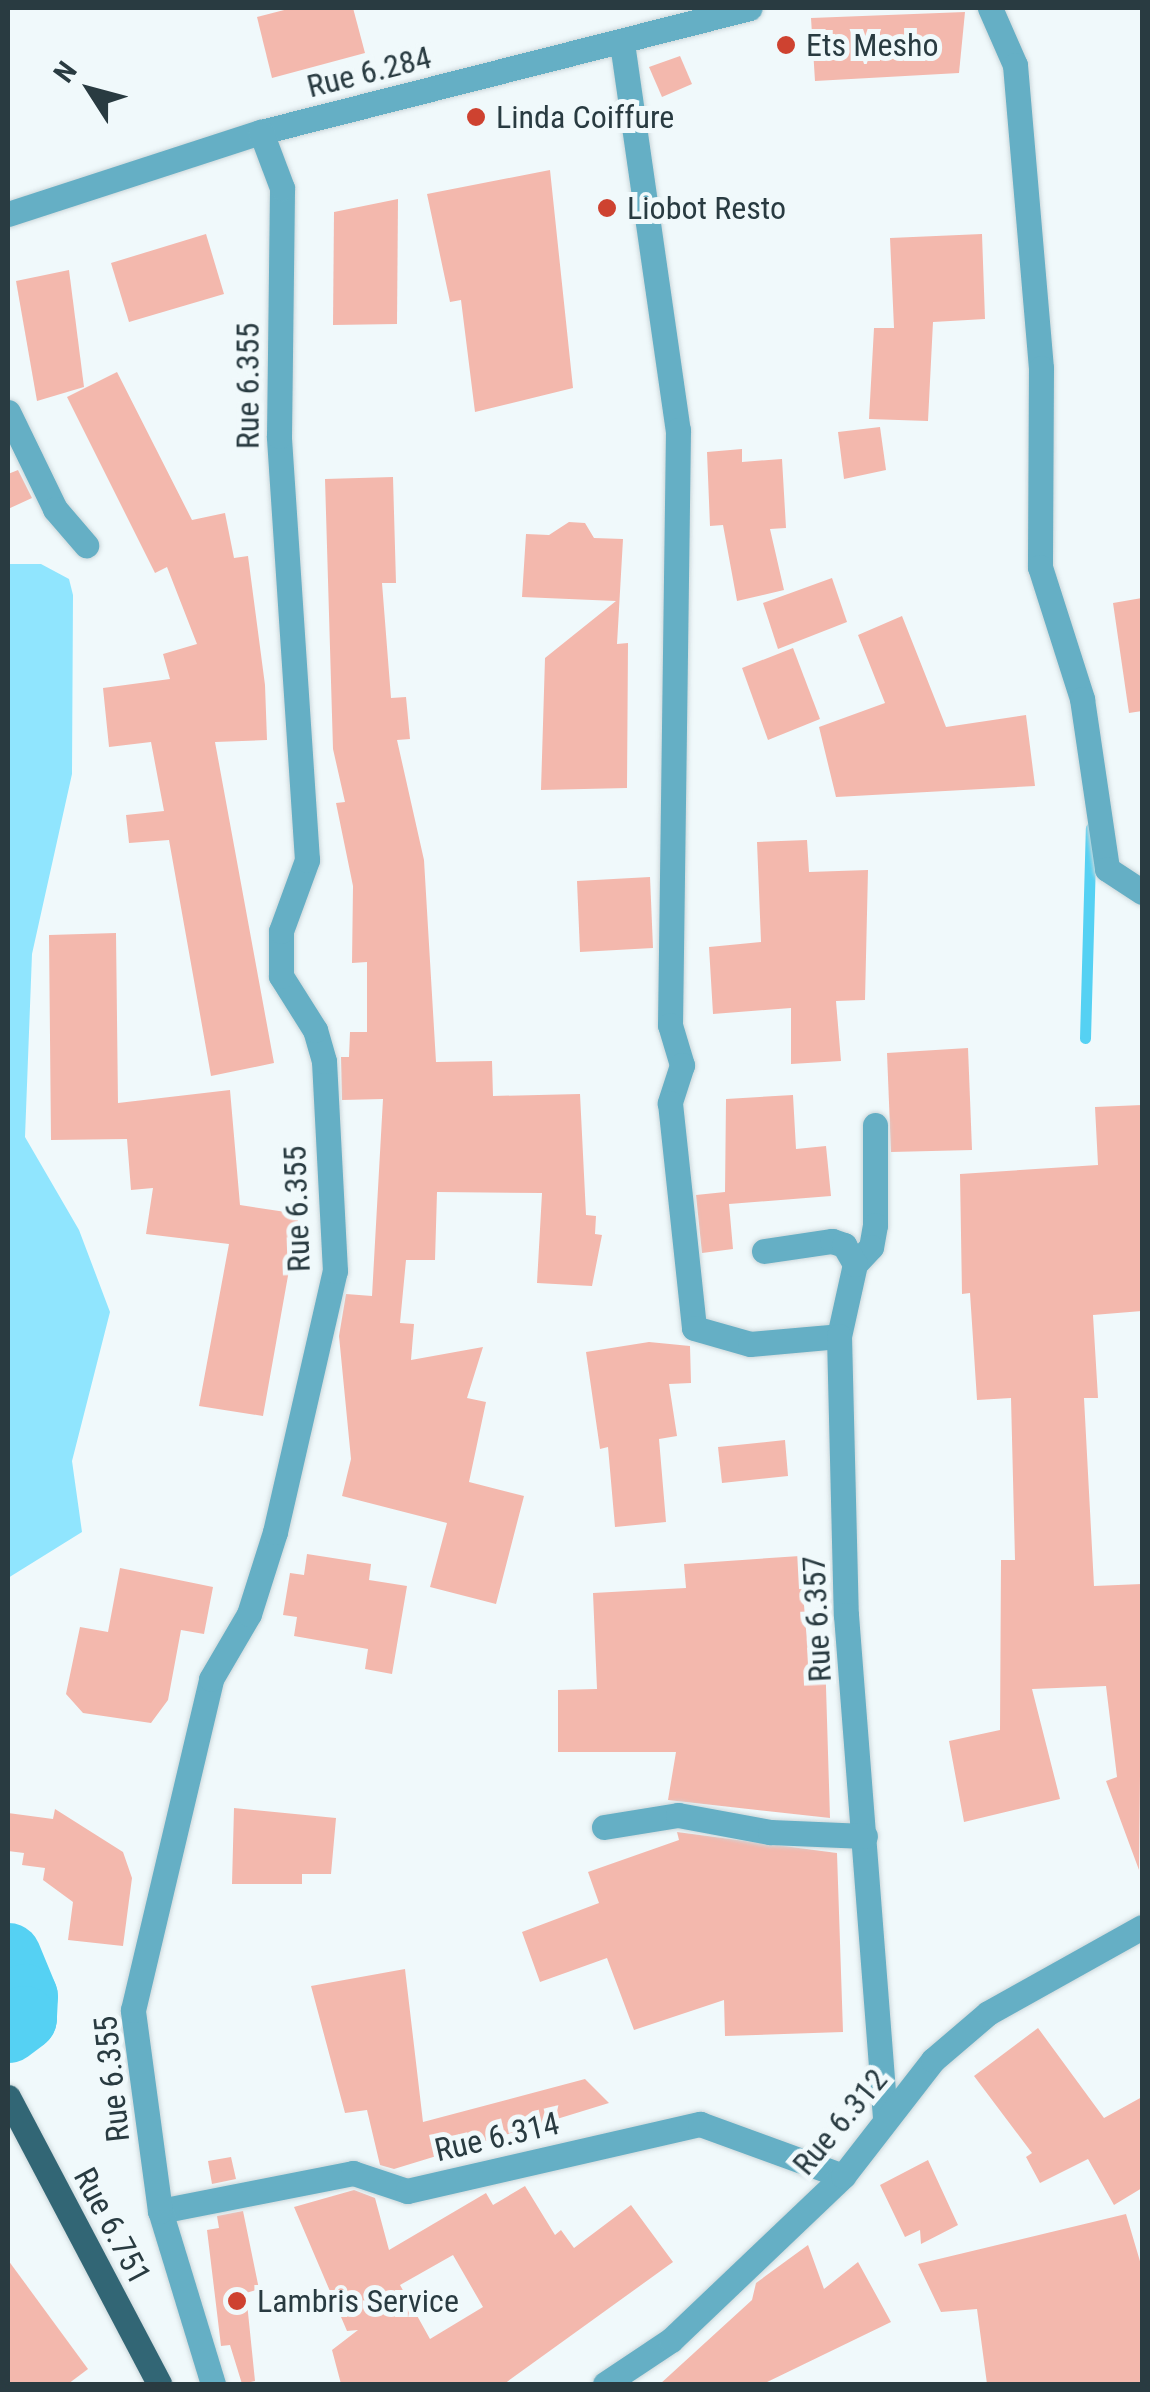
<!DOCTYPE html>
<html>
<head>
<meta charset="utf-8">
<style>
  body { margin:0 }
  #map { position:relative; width:1150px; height:2392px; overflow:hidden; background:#f0f9fb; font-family:"Roboto Condensed",sans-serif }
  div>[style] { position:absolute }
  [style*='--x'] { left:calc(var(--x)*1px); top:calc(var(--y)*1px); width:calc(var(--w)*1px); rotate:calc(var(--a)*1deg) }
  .green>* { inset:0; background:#90e5fe }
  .stream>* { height:11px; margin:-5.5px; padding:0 5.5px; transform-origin:5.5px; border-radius:5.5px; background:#55d1f3 }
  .river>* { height:65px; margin:-32.5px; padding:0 32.5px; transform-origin:32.5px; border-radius:32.5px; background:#55d1f3 }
  .building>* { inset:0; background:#f3b8ad }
  .roads { filter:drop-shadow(0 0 2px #ccd7da) drop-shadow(0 0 2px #ccd7da) }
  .minor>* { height:25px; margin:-12.5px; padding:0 12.5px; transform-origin:12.5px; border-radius:12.5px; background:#65afc5 }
  .major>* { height:25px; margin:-12.5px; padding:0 12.5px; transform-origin:12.5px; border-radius:12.5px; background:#326675 }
  .dots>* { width:28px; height:28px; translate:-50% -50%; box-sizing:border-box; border:5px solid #f0f9fb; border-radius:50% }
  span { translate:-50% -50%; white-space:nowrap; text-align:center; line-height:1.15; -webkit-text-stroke:10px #f0f9fb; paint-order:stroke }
  .poi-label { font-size:32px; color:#293b41 }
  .left { translate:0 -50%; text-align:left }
  .street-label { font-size:32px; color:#293b41 }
  .frame { position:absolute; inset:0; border:10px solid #293b41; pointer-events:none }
  .north { position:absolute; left:40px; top:40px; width:100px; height:100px; -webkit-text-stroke:8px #f0f9fb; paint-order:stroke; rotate:306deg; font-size:28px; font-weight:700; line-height:40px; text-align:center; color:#293b41 }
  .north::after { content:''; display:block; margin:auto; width:35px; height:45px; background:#293b41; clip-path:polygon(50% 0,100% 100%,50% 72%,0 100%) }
</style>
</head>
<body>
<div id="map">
  <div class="green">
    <div style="clip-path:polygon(8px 564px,41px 564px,69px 579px,73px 595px,72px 774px,32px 954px,25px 1137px,79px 1230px,110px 1312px,72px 1461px,82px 1532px,8px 1578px)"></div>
  </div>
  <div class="stream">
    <div style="--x:1085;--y:1038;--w:210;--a:-88.4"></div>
  </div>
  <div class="river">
    <div style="--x:8;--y:1955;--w:44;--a:67.5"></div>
    <div style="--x:25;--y:1996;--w:22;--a:93"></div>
    <div style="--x:24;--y:2018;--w:20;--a:143"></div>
  </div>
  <div class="building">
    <div style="clip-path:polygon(292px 8px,353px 8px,365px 53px,272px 78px,257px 17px)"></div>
    <div style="clip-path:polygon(965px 12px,959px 73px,815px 81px,811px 18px)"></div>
    <div style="clip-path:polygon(680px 56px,692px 84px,662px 97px,649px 67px)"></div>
    <div style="clip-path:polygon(550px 170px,573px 388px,475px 412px,461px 300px,450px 302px,427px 194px)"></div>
    <div style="clip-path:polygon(398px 199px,397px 324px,333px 325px,334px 212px)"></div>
    <div style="clip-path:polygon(206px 234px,224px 294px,129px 322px,111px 263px)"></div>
    <div style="clip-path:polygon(982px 234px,985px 319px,933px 322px,928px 421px,869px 419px,874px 328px,894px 328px,890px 238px)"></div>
    <div style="clip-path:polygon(69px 270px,84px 387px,37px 401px,16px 281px)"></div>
    <div style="clip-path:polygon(117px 372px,192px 520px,225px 513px,234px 558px,248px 556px,265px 685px,267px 740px,215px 742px,274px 1063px,211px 1076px,169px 840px,129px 843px,126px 815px,164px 811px,151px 742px,109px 747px,103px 688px,170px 679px,163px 654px,197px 644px,167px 567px,155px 573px,67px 397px)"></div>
    <div style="clip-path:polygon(880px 427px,886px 470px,844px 479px,838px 432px)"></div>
    <div style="clip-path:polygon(742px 449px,742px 462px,782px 459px,786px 528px,770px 529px,784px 590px,737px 601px,723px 525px,710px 526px,707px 452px)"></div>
    <div style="clip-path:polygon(18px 470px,32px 498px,8px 509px,8px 474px)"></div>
    <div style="clip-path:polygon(393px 477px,396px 583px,382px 583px,391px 698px,406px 697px,410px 739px,397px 740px,424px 860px,436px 1062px,492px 1061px,493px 1096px,580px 1094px,586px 1215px,596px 1216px,595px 1234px,602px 1235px,592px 1286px,537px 1283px,542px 1193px,437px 1192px,435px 1260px,406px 1260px,400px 1323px,414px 1324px,411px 1360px,483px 1347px,467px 1398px,486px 1402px,469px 1482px,524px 1496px,496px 1604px,430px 1587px,447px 1523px,342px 1496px,351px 1459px,339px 1336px,346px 1294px,372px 1296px,383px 1099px,342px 1100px,341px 1057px,349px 1057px,350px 1032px,367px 1032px,367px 962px,352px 963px,353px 886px,336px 803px,345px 802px,333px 749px,325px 479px)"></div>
    <div style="clip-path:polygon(569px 522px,585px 523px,594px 538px,623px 539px,617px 644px,628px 643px,627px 788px,541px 790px,545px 658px,616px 601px,522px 597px,526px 534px,549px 535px)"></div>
    <div style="clip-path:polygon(832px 578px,847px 622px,778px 649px,763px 603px)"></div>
    <div style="clip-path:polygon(1142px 598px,1142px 711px,1129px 713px,1113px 603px)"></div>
    <div style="clip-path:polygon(902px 616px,946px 727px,1026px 715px,1035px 786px,836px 797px,819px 727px,885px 703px,858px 635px)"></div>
    <div style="clip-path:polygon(793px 648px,820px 719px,768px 740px,742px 668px)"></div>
    <div style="clip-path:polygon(807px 840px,809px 872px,868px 870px,865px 1000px,836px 1001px,841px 1061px,791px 1064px,791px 1008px,713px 1014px,709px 947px,761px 942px,757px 842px)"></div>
    <div style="clip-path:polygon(650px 877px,653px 948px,580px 952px,577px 881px)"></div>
    <div style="clip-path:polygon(116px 933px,118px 1103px,230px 1090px,240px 1205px,299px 1214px,263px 1416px,199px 1406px,229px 1244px,146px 1234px,153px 1188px,131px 1190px,127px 1139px,51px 1140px,49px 935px)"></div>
    <div style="clip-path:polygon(968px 1048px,972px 1150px,891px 1152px,887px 1053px)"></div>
    <div style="clip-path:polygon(793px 1095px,796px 1149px,826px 1146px,831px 1196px,729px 1204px,733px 1249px,702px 1253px,696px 1195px,725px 1192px,726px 1099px)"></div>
    <div style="clip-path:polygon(1142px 1105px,1142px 1311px,1093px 1315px,1098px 1398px,1084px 1398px,1094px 1586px,1142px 1584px,1139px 1870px,1106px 1781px,1117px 1777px,1106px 1686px,1032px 1689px,1060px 1799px,964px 1822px,949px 1741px,1000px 1730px,1001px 1560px,1015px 1560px,1011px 1398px,977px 1400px,970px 1293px,962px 1294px,960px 1174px,1098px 1165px,1095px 1107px)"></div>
    <div style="clip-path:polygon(649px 1342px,690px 1346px,691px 1383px,669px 1384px,677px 1436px,659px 1439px,666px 1522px,615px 1527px,608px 1447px,600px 1449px,586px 1352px)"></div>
    <div style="clip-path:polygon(785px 1440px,788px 1476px,722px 1483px,718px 1447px)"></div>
    <div style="clip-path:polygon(307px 1554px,371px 1564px,369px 1580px,407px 1586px,392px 1674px,365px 1669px,368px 1649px,294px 1636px,297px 1617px,283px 1615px,290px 1573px,304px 1575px)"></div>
    <div style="clip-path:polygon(800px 1556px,808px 1654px,825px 1654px,830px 1818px,668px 1800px,676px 1752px,558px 1752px,558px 1690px,597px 1689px,593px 1593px,686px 1588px,684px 1564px)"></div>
    <div style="clip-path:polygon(120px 1568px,213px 1587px,204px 1634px,181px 1630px,168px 1700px,151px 1723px,83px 1713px,66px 1694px,80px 1627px,108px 1632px)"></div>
    <div style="clip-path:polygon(234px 1808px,336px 1818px,331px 1874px,302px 1874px,302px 1884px,232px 1884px)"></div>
    <div style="clip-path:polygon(55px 1809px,123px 1852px,132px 1878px,123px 1946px,68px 1940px,73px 1902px,43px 1880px,45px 1868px,22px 1865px,24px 1853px,8px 1851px,8px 1813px,53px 1819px)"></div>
    <div style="clip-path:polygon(677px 1832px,837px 1853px,843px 2032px,725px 2036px,724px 2000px,634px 2030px,607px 1958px,540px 1982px,522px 1932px,599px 1903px,588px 1872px,679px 1840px)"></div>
    <div style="clip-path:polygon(405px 1969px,423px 2122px,585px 2079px,609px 2103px,394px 2169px,380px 2165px,367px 2110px,345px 2113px,311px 1986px)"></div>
    <div style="clip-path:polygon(1038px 2028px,1104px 2118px,1142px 2097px,1142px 2188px,1114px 2205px,1088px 2159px,1040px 2183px,1026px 2157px,1032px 2153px,974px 2076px)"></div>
    <div style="clip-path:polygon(231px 2157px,236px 2179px,212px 2184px,208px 2161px)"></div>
    <div style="clip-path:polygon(928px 2160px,958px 2225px,921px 2244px,920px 2230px,905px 2237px,880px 2185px)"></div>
    <div style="clip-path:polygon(evenodd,525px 2186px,555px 2235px,561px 2230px,574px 2248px,631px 2205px,673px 2262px,504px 2384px,341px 2384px,332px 2350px,358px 2330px,347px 2331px,294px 2207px,354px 2190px,375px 2198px,389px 2250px,486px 2193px,493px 2205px,525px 2186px,453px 2255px,483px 2307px,430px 2339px,400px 2285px,453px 2255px)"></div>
    <div style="clip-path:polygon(243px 2211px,259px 2289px,246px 2293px,255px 2381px,242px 2384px,230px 2345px,221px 2346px,207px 2230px,219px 2228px,217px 2216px)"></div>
    <div style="clip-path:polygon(1126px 2214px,1142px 2268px,1142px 2384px,987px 2384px,977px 2309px,941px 2312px,918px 2264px)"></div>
    <div style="clip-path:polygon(808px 2245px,824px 2289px,858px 2262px,891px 2322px,763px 2384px,660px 2384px,752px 2300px,756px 2283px)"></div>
    <div style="clip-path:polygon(8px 2260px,88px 2369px,68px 2384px,8px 2384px)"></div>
  </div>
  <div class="roads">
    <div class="minor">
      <div style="--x:990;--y:8;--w:62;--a:66.3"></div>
      <div style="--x:1015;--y:65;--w:304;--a:85.1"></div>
      <div style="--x:1041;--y:368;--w:199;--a:90.3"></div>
      <div style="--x:1040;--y:567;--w:139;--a:72.3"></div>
      <div style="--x:1082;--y:699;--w:172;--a:81.6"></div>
      <div style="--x:1107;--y:869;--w:42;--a:33.3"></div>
      <div style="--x:622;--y:43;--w:391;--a:81.8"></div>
      <div style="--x:678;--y:430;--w:595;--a:90.77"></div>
      <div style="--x:670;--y:1025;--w:42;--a:73.3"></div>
      <div style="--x:682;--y:1065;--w:40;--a:108"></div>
      <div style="--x:670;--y:1103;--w:226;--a:83.9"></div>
      <div style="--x:694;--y:1328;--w:58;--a:15.9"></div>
      <div style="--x:750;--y:1344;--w:89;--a:-5.1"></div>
      <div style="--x:8;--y:214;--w:266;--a:-18"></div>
      <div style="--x:261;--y:132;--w:504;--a:-14.23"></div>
      <div style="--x:8;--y:412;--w:108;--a:64.1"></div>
      <div style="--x:55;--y:509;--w:48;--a:49.3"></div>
      <div style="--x:875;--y:1125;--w:100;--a:90"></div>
      <div style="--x:875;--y:1225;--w:22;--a:100"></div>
      <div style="--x:871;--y:1247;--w:23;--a:133"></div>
      <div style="--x:855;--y:1264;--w:74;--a:102.5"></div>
      <div style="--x:839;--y:1336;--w:279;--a:88.6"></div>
      <div style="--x:846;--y:1615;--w:504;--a:85.56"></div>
      <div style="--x:764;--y:1251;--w:69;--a:-8.4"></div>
      <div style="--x:832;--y:1241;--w:13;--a:18"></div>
      <div style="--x:844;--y:1245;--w:22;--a:60"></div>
      <div style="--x:604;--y:1827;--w:75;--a:-9.2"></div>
      <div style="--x:678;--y:1815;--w:94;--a:10.5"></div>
      <div style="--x:770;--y:1832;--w:95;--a:2.4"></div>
      <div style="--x:160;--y:2211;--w:197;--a:-11.1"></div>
      <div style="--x:353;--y:2173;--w:57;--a:18.4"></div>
      <div style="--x:407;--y:2191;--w:301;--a:-12.9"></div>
      <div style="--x:700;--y:2124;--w:152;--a:20"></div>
      <div style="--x:213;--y:2384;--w:181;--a:-107"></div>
      <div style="--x:160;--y:2211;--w:203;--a:-97.7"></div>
      <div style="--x:133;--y:2010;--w:340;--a:-76.7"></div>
      <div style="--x:211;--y:1679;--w:75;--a:-59.7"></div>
      <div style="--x:249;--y:1614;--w:86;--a:-72.4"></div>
      <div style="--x:275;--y:1532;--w:268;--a:-77.1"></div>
      <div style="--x:335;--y:1271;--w:210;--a:-93"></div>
      <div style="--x:324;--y:1061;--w:32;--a:-106"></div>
      <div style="--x:315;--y:1030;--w:64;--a:-122.2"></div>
      <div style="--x:281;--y:976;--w:45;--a:-90"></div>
      <div style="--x:281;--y:931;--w:76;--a:-69.9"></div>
      <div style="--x:307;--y:860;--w:425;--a:-93.8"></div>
      <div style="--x:279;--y:436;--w:248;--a:-89.3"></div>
      <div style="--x:282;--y:188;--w:60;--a:-110.6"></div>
      <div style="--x:605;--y:2384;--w:79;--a:-33.7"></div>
      <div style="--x:671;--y:2340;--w:238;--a:-43.6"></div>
      <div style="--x:843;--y:2176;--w:147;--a:-52.2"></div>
      <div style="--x:933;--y:2060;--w:72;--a:-40.5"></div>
      <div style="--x:988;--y:2013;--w:176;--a:-29.2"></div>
    </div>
    <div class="major">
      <div style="--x:8;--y:2097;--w:324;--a:62.2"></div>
    </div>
  </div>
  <div class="dots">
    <div style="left:786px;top:45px;background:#ce4230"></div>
    <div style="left:476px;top:117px;background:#ce4230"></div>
    <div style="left:607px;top:208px;background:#ce4230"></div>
    <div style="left:237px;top:2301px;background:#ce4230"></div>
  </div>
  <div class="poi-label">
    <span class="left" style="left:806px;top:45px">Ets Mesho</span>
    <span class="left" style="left:496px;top:117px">Linda Coiffure</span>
    <span class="left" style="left:627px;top:208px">Liobot Resto</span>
    <span class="left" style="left:257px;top:2301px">Lambris Service</span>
  </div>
  <div class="street-label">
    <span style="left:369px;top:72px;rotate:-14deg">Rue 6.284</span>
    <span style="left:248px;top:386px;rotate:-90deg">Rue 6.355</span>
    <span style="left:297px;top:1209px;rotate:-92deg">Rue 6.355</span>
    <span style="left:817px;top:1619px;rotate:-93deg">Rue 6.357</span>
    <span style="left:112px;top:2079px;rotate:-96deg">Rue 6.355</span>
    <span style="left:840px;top:2122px;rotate:-50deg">Rue 6.312</span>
    <span style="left:497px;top:2137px;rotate:-13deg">Rue 6.314</span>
    <span style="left:112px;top:2226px;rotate:62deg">Rue 6.751</span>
  </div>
  <div class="frame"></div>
  <div class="north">N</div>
</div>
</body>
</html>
